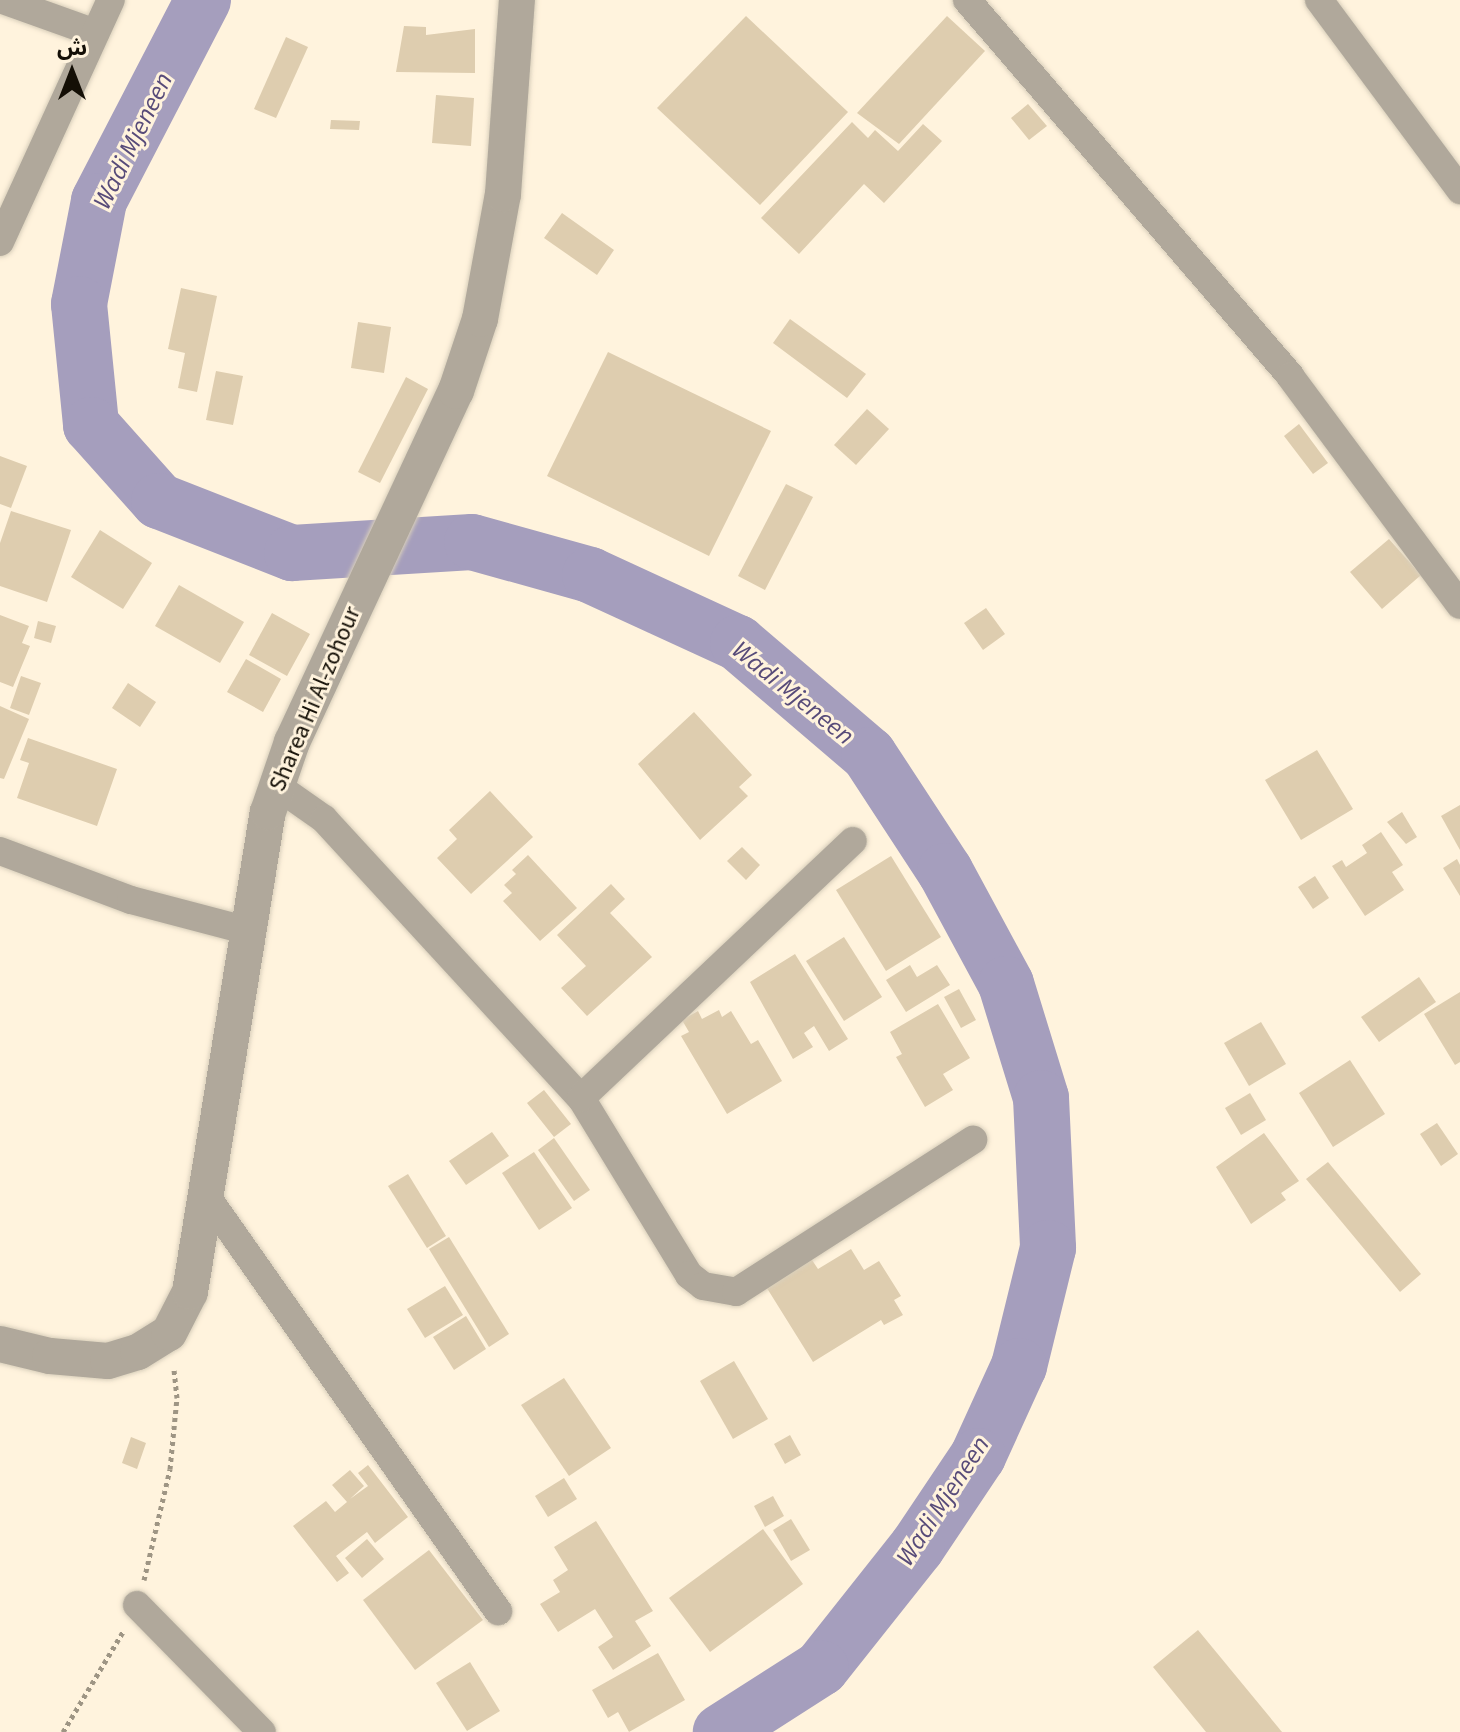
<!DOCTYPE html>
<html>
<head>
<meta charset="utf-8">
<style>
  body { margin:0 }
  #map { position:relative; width:1460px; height:1732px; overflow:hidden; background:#fff3dd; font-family:"Source Sans 3","Noto Sans Arabic",sans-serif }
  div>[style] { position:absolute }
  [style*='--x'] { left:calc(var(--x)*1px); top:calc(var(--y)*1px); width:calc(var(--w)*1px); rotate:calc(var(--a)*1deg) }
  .river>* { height:56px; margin:-28px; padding:0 28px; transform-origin:28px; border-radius:28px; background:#a59ebd }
  .building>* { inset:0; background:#decdaf }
  .path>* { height:5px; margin-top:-2.5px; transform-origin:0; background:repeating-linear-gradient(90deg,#9e9584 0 4px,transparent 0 8px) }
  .roads { filter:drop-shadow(0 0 2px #d9cfbb) drop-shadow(0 0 2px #d9cfbb) }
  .minor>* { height:28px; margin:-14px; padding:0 14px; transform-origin:14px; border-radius:14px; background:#b0a89b }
  .tertiary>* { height:36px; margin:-18px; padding:0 18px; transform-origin:18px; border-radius:18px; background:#b0a89b }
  span { translate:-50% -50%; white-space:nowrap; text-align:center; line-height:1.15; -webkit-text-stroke:6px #fff3dd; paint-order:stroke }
  .street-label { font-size:24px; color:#140f06 }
  .water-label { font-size:26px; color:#574b79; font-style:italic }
  .north { position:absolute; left:32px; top:32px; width:80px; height:80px; -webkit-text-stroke:6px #fff3dd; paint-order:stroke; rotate:0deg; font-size:22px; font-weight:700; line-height:32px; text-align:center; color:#140f06 }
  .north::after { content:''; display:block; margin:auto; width:28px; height:36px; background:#140f06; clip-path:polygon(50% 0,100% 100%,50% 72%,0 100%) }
</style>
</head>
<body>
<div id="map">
  <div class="river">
    <div style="--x:203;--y:0;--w:226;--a:117.4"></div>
    <div style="--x:99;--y:201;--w:105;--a:101"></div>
    <div style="--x:79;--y:304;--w:122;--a:84.3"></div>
    <div style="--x:91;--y:425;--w:102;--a:48.2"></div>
    <div style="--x:159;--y:501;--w:143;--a:21.4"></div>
    <div style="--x:292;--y:553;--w:180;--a:-3.5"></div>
    <div style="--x:472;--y:542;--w:123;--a:15.6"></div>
    <div style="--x:590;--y:575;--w:163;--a:24.7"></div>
    <div style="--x:738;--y:643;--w:172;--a:40.5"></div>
    <div style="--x:869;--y:755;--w:139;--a:56.8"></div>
    <div style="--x:945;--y:871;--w:128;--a:61.6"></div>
    <div style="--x:1006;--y:984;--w:119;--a:72.9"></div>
    <div style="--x:1041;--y:1098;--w:150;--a:87.3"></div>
    <div style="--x:1048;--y:1248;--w:122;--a:103.8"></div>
    <div style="--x:1019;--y:1366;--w:99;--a:114.5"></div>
    <div style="--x:978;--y:1456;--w:110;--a:123.8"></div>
    <div style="--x:917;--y:1547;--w:154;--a:128.4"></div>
    <div style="--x:821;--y:1668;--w:119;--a:147.4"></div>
  </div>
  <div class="building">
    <div style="clip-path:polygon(746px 16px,848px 112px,760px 205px,657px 108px)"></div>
    <div style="clip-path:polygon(947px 16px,985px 51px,899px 144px,857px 113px)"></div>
    <div style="clip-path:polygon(404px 26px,426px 27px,426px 35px,475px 29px,475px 73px,396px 72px)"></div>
    <div style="clip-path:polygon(286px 37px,308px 47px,276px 118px,254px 109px)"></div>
    <div style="clip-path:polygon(436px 95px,474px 98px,471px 146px,432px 143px)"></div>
    <div style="clip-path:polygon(1028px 104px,1047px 126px,1029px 140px,1011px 118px)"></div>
    <div style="clip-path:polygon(331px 120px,360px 121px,359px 130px,330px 129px)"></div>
    <div style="clip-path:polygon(852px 122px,868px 138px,875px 130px,898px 151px,923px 124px,942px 141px,884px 203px,864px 184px,799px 254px,761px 218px)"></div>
    <div style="clip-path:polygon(562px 213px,614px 250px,597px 275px,544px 238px)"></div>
    <div style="clip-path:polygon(181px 288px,217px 296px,197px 392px,178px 388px,185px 353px,168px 349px)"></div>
    <div style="clip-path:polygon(790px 319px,866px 374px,847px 398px,773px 343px)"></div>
    <div style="clip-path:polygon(358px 322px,391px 327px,384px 373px,351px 368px)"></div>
    <div style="clip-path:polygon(608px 352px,771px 431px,709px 556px,547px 476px)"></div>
    <div style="clip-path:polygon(216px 371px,243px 376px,233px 425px,206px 420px)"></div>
    <div style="clip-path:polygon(406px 377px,428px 389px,380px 483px,358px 472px)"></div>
    <div style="clip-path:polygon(867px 409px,889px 429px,856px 465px,834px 445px)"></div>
    <div style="clip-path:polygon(1299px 424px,1328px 463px,1313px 474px,1284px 436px)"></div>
    <div style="clip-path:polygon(0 456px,27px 466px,11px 508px,0 504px)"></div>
    <div style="clip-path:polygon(786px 484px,813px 497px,765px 590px,738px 576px)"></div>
    <div style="clip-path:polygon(11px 511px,71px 530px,47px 602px,0 586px,0 543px)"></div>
    <div style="clip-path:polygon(100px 530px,152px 563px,123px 609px,71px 577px)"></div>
    <div style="clip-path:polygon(1389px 539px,1421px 575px,1382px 609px,1350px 572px)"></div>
    <div style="clip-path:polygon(179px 585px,244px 622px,220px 663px,155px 626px)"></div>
    <div style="clip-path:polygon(986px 608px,1005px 634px,983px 650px,964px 623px)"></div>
    <div style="clip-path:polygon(272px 613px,310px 634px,287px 676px,249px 655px)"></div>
    <div style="clip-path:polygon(0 615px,29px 626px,22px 643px,30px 646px,13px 687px,0 682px)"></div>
    <div style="clip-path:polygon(38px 621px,56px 626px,51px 643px,34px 638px)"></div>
    <div style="clip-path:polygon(246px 659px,281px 679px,263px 712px,227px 692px)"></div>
    <div style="clip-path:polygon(21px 676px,41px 683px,29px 715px,10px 708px)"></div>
    <div style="clip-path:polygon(128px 683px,156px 702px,140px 727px,112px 708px)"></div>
    <div style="clip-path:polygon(0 706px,29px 719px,4px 779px,0 778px)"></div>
    <div style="clip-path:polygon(694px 712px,752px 775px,739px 787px,748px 796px,700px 840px,638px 764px)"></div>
    <div style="clip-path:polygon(28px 738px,117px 769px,97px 826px,17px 798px,29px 763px,20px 760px)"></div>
    <div style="clip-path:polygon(1317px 750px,1353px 809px,1301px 840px,1265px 780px)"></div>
    <div style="clip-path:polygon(490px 791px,533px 837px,471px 894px,437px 858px,457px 839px,449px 830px)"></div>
    <div style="clip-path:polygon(1460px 805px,1460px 850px,1441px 816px)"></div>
    <div style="clip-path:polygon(1402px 812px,1417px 837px,1406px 844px,1387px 822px)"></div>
    <div style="clip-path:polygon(1381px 832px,1403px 865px,1392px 872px,1404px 890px,1365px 916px,1332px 866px,1342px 860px,1346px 867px,1367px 853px,1362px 845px)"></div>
    <div style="clip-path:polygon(742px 847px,760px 865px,746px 880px,727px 861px)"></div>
    <div style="clip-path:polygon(528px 855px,577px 908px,540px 941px,503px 901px,512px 893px,504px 885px,516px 874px,512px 870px)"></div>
    <div style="clip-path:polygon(891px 856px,941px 937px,886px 971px,836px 890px)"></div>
    <div style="clip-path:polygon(1457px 859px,1460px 865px,1460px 896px,1443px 868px)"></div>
    <div style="clip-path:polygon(1315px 876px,1329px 898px,1313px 909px,1298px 887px)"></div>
    <div style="clip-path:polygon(611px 884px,625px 899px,610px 913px,652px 957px,587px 1016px,561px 988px,586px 966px,557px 935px)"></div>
    <div style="clip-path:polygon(844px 937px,882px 997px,844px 1021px,806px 961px)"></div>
    <div style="clip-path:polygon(795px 954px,848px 1039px,829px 1051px,814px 1026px,804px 1033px,813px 1047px,793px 1059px,750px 982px)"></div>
    <div style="clip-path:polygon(910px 965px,917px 977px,937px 965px,950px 985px,906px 1012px,886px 980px)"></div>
    <div style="clip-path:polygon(1419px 977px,1436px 1002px,1379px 1042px,1361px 1017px)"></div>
    <div style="clip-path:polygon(959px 989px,976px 1020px,961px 1028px,944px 997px)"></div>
    <div style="clip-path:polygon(1460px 992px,1460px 1062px,1455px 1065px,1424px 1014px)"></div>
    <div style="clip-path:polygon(938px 1004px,970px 1058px,943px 1074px,953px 1090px,925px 1107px,896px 1057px,902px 1054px,890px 1032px)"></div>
    <div style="clip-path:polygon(719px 1010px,722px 1017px,731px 1011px,751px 1044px,758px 1040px,782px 1081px,727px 1114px,681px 1036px,689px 1032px,682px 1020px,698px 1011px,702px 1019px)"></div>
    <div style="clip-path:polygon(1261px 1022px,1286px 1064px,1249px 1086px,1224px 1043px)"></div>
    <div style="clip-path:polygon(1350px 1060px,1385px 1114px,1333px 1147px,1299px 1093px)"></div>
    <div style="clip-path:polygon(544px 1090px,571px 1124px,554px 1137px,527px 1103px)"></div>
    <div style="clip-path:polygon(1250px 1093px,1266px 1120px,1241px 1135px,1225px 1108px)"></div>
    <div style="clip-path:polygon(1437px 1123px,1458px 1154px,1441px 1166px,1420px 1134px)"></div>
    <div style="clip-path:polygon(492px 1132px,509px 1156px,466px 1185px,449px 1161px)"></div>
    <div style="clip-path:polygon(1264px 1133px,1299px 1181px,1281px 1193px,1286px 1200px,1251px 1224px,1216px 1167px)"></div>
    <div style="clip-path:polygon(554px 1138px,590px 1190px,574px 1201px,538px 1150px)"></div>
    <div style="clip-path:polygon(534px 1152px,572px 1208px,539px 1230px,502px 1173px)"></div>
    <div style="clip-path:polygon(1328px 1162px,1421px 1274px,1400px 1292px,1306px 1179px)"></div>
    <div style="clip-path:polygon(408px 1174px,446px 1236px,427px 1248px,388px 1186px)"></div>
    <div style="clip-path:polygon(449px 1237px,509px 1334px,489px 1347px,429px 1249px)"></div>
    <div style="clip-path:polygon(851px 1249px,864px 1270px,879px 1261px,901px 1296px,894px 1300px,903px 1315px,884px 1325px,881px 1320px,813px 1362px,765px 1285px,810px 1257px,818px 1269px)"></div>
    <div style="clip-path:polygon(445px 1286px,463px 1315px,425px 1338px,407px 1309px)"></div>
    <div style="clip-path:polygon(466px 1316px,486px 1349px,454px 1370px,433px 1337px)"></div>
    <div style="clip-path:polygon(734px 1361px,768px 1419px,733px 1439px,700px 1381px)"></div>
    <div style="clip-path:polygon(564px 1378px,611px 1448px,569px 1476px,521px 1405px)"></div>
    <div style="clip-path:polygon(790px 1435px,801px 1455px,785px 1464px,774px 1444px)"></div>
    <div style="clip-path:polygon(131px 1437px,146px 1443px,137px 1469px,122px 1463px)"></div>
    <div style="clip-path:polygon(368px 1465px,408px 1517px,375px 1543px,367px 1532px,336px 1556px,349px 1573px,337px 1582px,293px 1526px,326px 1501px,335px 1512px,347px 1502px,332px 1485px,350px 1470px,364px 1486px,350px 1499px,368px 1486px,358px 1473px)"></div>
    <div style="clip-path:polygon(564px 1478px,577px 1499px,548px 1517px,535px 1496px)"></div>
    <div style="clip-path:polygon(773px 1496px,784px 1516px,765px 1527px,754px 1506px)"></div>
    <div style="clip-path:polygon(791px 1519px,810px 1550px,791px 1561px,773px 1530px)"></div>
    <div style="clip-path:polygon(596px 1521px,653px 1611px,635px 1621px,651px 1646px,613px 1670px,598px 1647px,613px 1637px,595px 1609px,558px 1632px,540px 1604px,560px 1592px,553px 1580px,568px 1570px,554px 1547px)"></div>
    <div style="clip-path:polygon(763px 1529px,803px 1584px,710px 1652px,669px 1598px)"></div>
    <div style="clip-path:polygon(367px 1539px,384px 1559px,362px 1578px,345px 1558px)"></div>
    <div style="clip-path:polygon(429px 1550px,483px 1620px,415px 1670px,363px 1600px)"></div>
    <div style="clip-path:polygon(1198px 1630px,1282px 1732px,1206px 1732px,1153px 1667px)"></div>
    <div style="clip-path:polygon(658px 1653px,685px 1700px,629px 1732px,618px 1712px,608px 1718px,592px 1690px)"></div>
    <div style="clip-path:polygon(470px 1662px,500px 1711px,467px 1731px,436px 1683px)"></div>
  </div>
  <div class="path">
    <div style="--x:144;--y:1580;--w:114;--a:-76.8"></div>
    <div style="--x:170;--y:1469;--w:71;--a:-84.4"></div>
    <div style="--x:177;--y:1398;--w:28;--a:-96"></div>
    <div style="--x:63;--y:1732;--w:119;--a:-59.1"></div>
  </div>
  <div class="roads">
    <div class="minor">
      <div style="--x:3;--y:0;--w:98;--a:19.7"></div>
      <div style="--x:967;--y:0;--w:496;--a:49.3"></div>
      <div style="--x:1290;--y:376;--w:285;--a:53.4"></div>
      <div style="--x:1319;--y:0;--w:237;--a:53.4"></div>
      <div style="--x:0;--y:242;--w:266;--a:-65.4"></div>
      <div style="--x:277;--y:786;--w:57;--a:35.1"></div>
      <div style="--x:324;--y:819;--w:379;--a:47.4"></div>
      <div style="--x:581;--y:1098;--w:207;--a:58.6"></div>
      <div style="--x:689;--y:1275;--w:18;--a:38"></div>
      <div style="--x:703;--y:1286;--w:34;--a:10"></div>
      <div style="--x:736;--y:1292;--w:282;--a:-32.7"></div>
      <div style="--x:0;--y:851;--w:140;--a:20.5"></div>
      <div style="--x:131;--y:900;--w:118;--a:14.7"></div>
      <div style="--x:581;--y:1098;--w:374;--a:-43.4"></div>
      <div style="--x:205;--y:1194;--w:510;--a:54.91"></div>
      <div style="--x:137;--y:1605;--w:178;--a:45.5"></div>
    </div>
    <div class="tertiary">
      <div style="--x:0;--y:1344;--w:51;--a:13.5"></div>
      <div style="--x:50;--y:1356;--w:58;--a:4.9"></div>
      <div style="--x:108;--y:1361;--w:31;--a:-17"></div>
      <div style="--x:138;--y:1352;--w:36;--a:-32"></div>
      <div style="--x:169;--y:1333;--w:46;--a:-62.9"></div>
      <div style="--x:190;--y:1292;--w:486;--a:-80.8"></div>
      <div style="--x:268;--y:812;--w:74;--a:-71.1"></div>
      <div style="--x:292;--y:742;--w:387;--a:-65"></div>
      <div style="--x:456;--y:391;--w:76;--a:-71.6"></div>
      <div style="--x:480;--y:319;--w:127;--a:-79.6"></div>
      <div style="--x:503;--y:194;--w:195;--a:-85.9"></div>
    </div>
  </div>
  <div class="street-label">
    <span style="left:315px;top:699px;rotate:-67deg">Sharea Hi Al-zohour</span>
  </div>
  <div class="water-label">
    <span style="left:133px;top:141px;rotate:-64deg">Wadi Mjeneen</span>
    <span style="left:793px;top:693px;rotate:39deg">Wadi Mjeneen</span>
    <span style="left:943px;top:1501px;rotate:-57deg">Wadi Mjeneen</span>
  </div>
  <div class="north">ش</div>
</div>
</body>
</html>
